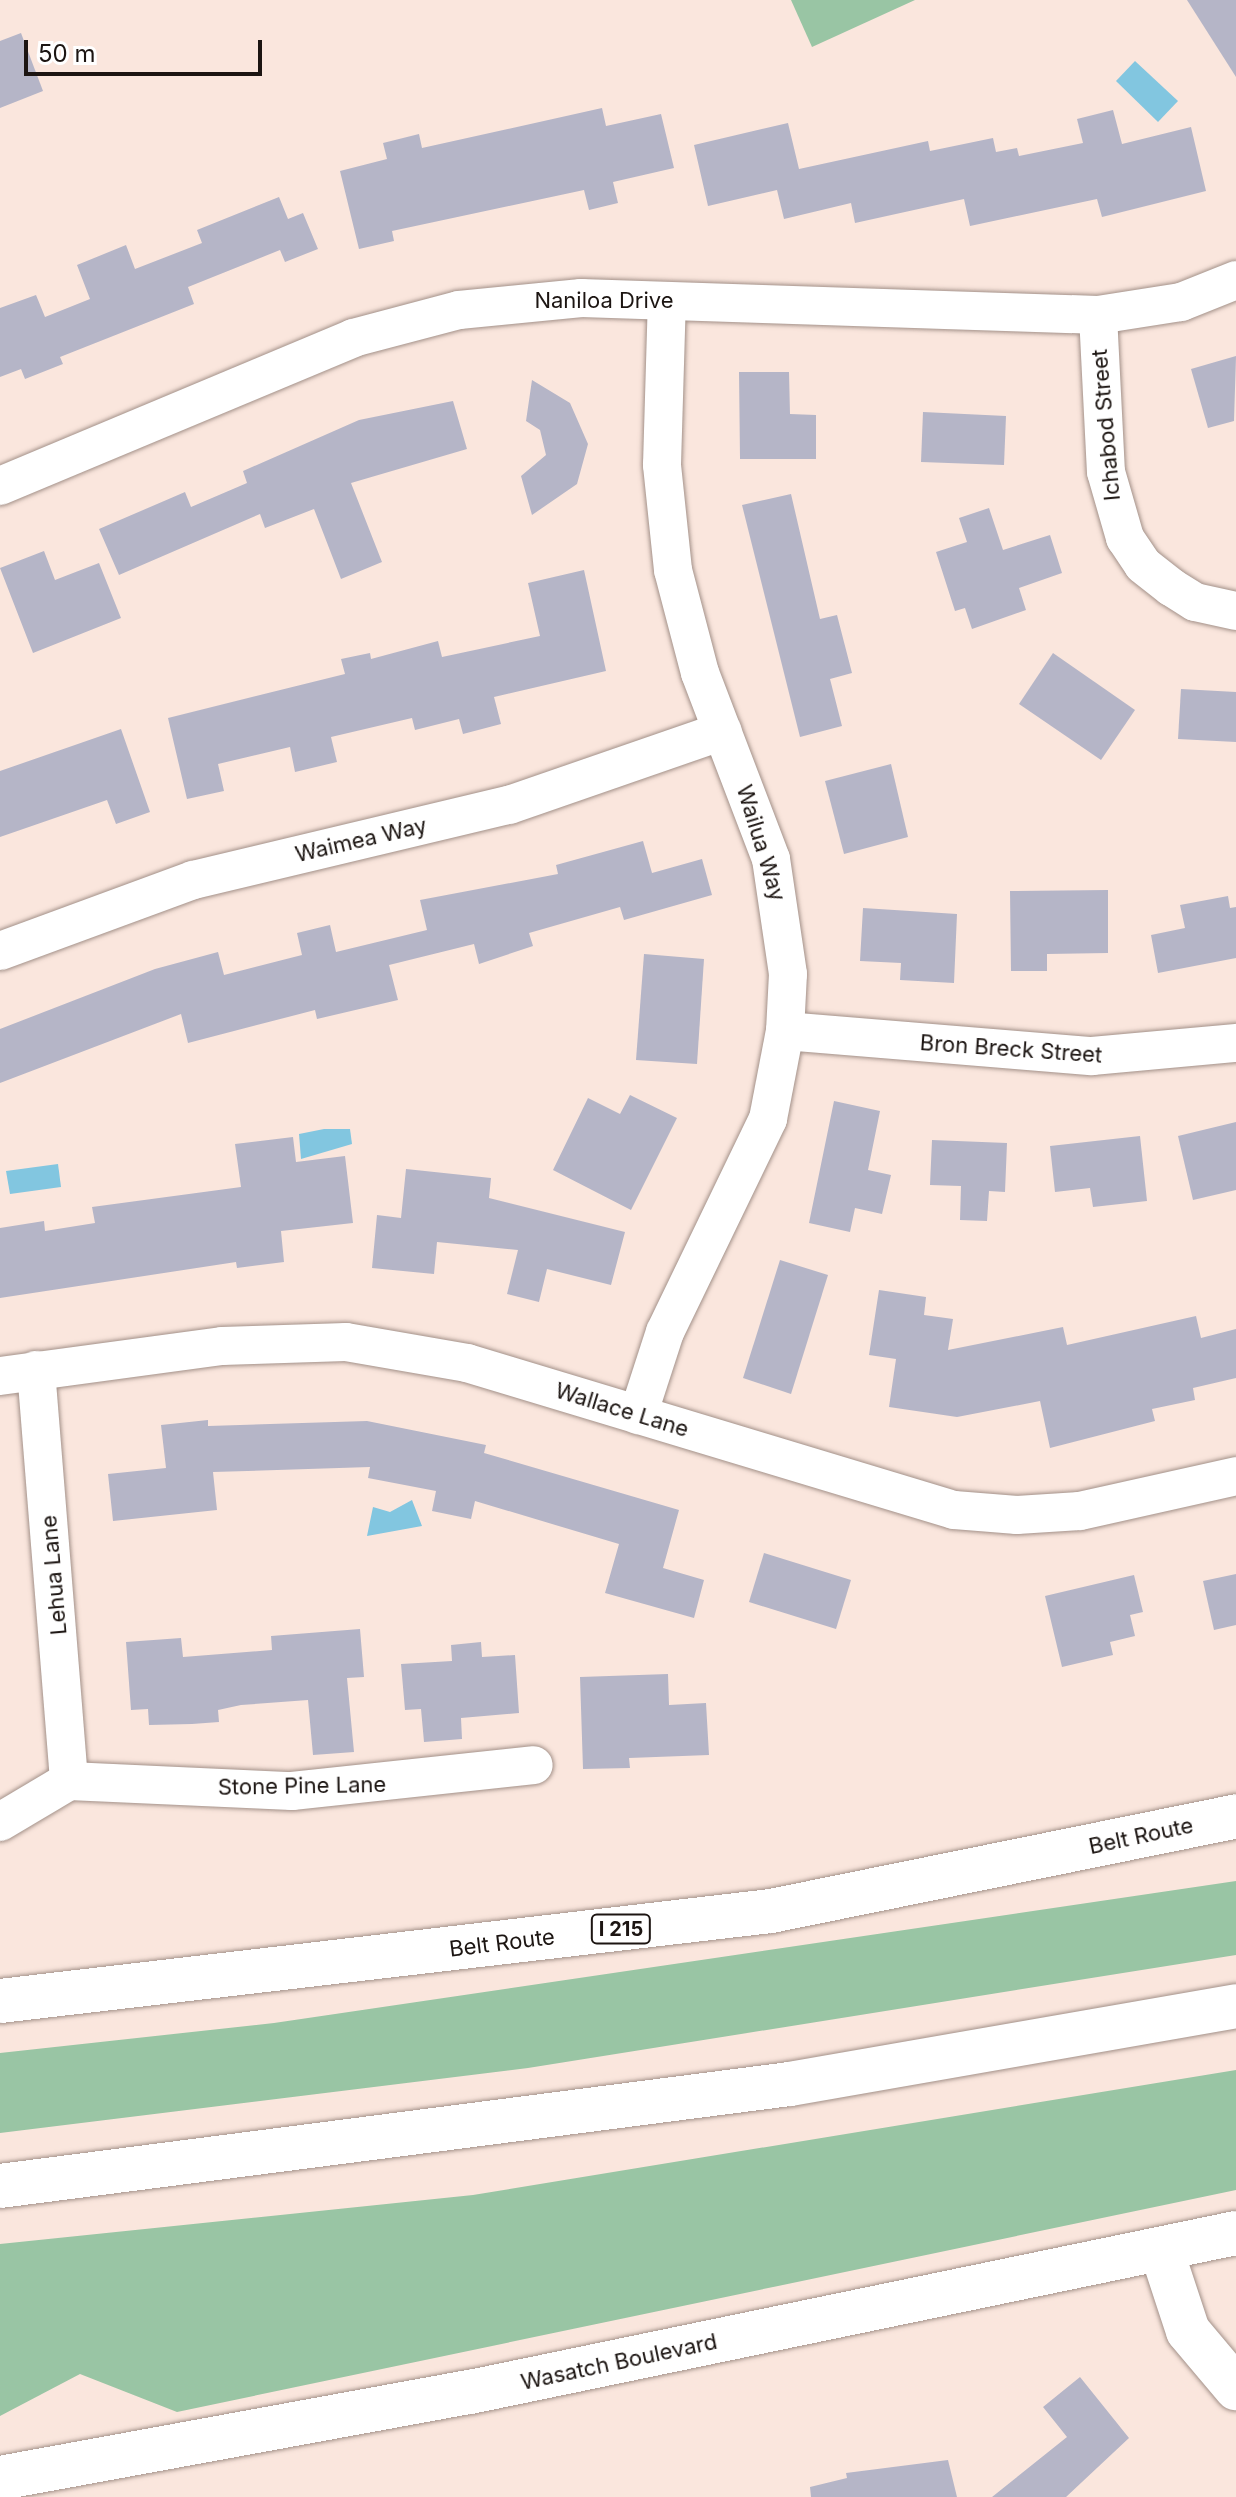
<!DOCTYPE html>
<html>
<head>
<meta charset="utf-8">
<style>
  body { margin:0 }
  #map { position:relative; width:1236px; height:2497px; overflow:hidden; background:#fae6dd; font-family:Inter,sans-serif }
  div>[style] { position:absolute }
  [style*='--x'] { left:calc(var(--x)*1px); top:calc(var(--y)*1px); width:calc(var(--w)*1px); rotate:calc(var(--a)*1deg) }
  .green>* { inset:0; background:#99c5a4 }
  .water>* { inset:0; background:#82c6e0 }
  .building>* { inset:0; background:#b5b5c7 }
  .roads { filter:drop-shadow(0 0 2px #a39189) drop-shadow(0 0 2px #a39189) }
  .street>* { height:38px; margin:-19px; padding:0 19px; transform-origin:19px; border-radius:19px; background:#fff }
  .secondary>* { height:44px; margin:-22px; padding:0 22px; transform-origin:22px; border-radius:22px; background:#fff }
  .highway>* { height:44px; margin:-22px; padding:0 22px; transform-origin:22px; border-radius:22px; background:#fff }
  span { translate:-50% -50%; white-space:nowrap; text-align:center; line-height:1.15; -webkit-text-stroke:8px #fff; paint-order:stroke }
  .shield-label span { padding:2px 6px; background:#fff; border:2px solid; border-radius:6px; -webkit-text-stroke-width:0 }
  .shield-label { font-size:20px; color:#1c1512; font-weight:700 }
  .street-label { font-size:22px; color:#1c1512 }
  .scale { position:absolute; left:24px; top:40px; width:238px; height:36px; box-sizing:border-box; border:4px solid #1c1512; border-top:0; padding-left:10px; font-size:24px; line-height:28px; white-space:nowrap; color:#1c1512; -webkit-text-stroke:6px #fff; paint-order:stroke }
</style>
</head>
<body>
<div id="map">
  <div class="green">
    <div style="clip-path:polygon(791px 0,915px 0,812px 47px)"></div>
    <div style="clip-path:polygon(1236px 1881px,1236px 1955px,528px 2068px,0 2133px,0 2053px,274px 2023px)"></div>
    <div style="clip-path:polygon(1236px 2070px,1236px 2190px,177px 2412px,80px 2374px,0 2416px,0 2244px,473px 2195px)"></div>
  </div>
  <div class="water">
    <div style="clip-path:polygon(1135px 61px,1178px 101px,1158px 122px,1116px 81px)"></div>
    <div style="clip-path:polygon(324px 1129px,350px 1129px,352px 1144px,301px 1159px,299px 1134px)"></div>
    <div style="clip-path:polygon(58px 1164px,61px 1187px,10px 1194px,6px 1171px)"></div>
    <div style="clip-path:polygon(412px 1500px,422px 1526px,367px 1536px,373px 1507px,390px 1512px)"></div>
  </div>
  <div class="building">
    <div style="clip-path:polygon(1187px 0,1236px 0,1236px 77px)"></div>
    <div style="clip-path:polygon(21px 33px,43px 91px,0 108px,0 41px)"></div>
    <div style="clip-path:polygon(602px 108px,606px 126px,661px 114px,674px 168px,613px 182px,618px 203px,589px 210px,584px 190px,392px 231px,394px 241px,359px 249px,340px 171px,387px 159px,383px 143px,419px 134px,422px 148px)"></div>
    <div style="clip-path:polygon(1113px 110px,1122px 144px,1191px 127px,1206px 191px,1102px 217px,1097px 199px,970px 226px,964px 199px,855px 223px,851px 203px,784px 219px,777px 190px,708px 206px,694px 145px,788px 123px,799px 169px,928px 141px,930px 151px,993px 138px,996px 152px,1017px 148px,1019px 156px,1083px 143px,1077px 119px)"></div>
    <div style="clip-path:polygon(279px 197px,288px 219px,303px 213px,318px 249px,285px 262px,280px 250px,188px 287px,194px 304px,60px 357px,63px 364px,25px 379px,21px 369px,0 377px,0 308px,36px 295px,45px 317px,90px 299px,77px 265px,126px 245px,135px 269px,202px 243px,197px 230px)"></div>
    <div style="clip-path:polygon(1236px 356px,1234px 421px,1208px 428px,1191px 369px)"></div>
    <div style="clip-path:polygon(739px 372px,789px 372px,790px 414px,816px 415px,816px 459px,740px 459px)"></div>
    <div style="clip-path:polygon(532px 380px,570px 403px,588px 444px,577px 484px,532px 515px,521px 476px,546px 455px,540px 430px,526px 421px)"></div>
    <div style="clip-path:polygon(453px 401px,467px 449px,351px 483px,382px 562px,341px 579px,314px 509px,265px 528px,260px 514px,119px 575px,99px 529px,185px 492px,191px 507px,247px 483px,243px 471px,359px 420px)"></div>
    <div style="clip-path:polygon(923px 412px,1006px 416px,1004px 465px,921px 462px)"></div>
    <div style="clip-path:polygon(791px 494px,820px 619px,837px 615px,852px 673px,830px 679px,842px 726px,800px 737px,742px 505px)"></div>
    <div style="clip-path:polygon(989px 508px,1003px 550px,1050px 535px,1062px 573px,1019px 588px,1026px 610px,972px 629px,965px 608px,955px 611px,936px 552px,967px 542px,959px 518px)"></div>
    <div style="clip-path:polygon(44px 551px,55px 580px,99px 563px,121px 618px,33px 653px,0 568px)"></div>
    <div style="clip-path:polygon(584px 570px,606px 671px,494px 697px,501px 724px,463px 734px,459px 719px,415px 730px,412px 718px,331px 737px,337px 762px,295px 772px,290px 747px,218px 764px,224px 791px,187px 799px,168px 718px,345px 674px,341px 659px,370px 653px,371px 659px,438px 641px,442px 657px,540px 636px,528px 583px)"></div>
    <div style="clip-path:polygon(1053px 653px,1135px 710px,1101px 760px,1019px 704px)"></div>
    <div style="clip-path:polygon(1181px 689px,1236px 692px,1236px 742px,1178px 739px)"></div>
    <div style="clip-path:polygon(121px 729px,150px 812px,116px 824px,107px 800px,0 837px,0 771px)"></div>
    <div style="clip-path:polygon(891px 764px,908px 837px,844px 854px,825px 781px)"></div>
    <div style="clip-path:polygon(643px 841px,652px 873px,702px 859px,712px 895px,624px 920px,620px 907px,529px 933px,533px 946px,479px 964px,474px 944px,389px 965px,398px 1000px,317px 1019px,315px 1010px,188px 1043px,181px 1014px,0 1083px,0 1029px,155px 969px,218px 952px,224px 975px,302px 955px,297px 933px,330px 925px,336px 952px,427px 930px,420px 900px,558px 874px,556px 865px)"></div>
    <div style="clip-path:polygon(1108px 890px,1108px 953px,1047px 954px,1047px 971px,1011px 971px,1010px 891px)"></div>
    <div style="clip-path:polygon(1228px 896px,1230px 908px,1236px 907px,1236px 958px,1158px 973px,1151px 935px,1185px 928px,1180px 905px)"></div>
    <div style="clip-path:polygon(863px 908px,957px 914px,954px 983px,900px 980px,901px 963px,860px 961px)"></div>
    <div style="clip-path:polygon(644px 954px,704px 959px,697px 1064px,636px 1060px)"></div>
    <div style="clip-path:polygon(630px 1095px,677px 1118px,631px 1210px,553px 1170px,588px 1098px,620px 1114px)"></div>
    <div style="clip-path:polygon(834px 1101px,880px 1111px,868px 1170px,891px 1175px,882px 1214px,855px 1208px,850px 1232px,809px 1223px)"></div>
    <div style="clip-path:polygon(1236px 1122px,1236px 1190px,1193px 1200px,1178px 1136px)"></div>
    <div style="clip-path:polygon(1140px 1136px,1147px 1201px,1093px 1207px,1090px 1188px,1055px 1192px,1050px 1146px)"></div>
    <div style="clip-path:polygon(293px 1137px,296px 1162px,345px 1156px,353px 1223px,281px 1231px,284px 1262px,237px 1268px,236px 1262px,0 1298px,0 1228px,44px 1221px,45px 1231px,95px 1223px,92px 1207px,241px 1187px,235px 1144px)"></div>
    <div style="clip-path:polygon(932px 1140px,1007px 1143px,1005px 1192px,989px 1191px,987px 1221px,960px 1220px,961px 1186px,930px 1185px)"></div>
    <div style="clip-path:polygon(406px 1169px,491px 1178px,489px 1198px,625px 1232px,611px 1285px,547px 1269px,539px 1302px,507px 1294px,518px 1250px,437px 1242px,434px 1274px,372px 1268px,377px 1215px,401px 1218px)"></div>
    <div style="clip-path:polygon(780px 1260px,828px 1275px,791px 1394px,743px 1378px)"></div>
    <div style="clip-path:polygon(879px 1290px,926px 1297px,924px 1315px,953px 1319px,948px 1350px,1063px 1327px,1067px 1345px,1196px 1316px,1201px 1338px,1236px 1329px,1236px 1378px,1193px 1388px,1195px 1400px,1152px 1409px,1155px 1421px,1050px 1448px,1040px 1401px,957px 1417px,889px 1407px,896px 1359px,869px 1355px)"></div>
    <div style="clip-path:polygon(208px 1420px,208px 1426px,367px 1421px,486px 1445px,484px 1453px,679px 1510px,663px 1568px,704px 1580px,694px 1618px,605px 1593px,619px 1544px,475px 1501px,471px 1519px,432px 1511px,436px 1491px,368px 1478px,370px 1467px,213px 1472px,217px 1510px,113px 1521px,108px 1474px,166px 1468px,161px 1425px)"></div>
    <div style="clip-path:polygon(764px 1553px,851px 1580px,836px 1629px,749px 1602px)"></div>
    <div style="clip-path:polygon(1236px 1574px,1236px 1625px,1214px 1630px,1203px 1581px)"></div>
    <div style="clip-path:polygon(1134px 1575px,1143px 1612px,1130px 1615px,1135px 1636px,1110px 1642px,1113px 1655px,1062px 1667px,1045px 1596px)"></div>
    <div style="clip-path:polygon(360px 1629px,364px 1677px,347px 1678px,354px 1752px,313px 1755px,308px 1700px,241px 1705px,218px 1710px,219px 1722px,192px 1724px,149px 1725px,148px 1709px,131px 1710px,126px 1642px,181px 1638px,183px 1657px,272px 1650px,271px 1636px)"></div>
    <div style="clip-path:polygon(481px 1642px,482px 1657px,515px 1655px,519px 1713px,461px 1718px,462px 1739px,424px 1742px,421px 1709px,405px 1710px,401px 1664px,452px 1661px,451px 1645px)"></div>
    <div style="clip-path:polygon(668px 1674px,669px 1705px,706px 1703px,709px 1755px,629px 1758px,630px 1768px,583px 1769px,580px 1677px)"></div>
    <div style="clip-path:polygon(1080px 2377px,1129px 2438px,1066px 2497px,992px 2497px,1067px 2437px,1043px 2407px)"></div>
    <div style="clip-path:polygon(948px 2460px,957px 2497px,811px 2497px,810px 2487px,847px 2478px,846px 2473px)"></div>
  </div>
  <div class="roads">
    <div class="street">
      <div style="--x:1098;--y:315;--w:157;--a:87.1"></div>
      <div style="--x:1106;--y:472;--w:69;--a:73.9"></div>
      <div style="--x:1125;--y:538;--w:32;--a:56"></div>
      <div style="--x:1143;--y:565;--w:36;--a:38"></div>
      <div style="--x:1171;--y:587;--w:28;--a:32"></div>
      <div style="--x:1195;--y:602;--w:42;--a:12.4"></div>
      <div style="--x:0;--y:486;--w:383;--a:-22.7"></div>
      <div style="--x:353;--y:338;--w:110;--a:-14.8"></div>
      <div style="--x:459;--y:310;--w:123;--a:-5.6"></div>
      <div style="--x:581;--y:298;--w:517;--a:1.88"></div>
      <div style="--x:1098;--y:315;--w:84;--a:-8.9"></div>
      <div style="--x:1181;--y:302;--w:59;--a:-21.8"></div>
      <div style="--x:0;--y:951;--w:206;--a:-20.2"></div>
      <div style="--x:193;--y:880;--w:325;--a:-13.4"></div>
      <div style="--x:509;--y:805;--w:226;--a:-19.1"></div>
      <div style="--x:785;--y:1031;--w:308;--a:4.7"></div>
      <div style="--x:1092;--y:1056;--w:145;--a:-5.2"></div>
      <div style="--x:36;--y:1370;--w:412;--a:85.4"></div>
      <div style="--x:0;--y:1376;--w:224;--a:-7.7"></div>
      <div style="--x:222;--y:1346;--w:124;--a:-1.8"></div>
      <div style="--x:346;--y:1342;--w:123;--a:9.8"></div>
      <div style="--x:467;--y:1363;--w:509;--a:16.8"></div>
      <div style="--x:954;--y:1510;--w:63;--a:4.5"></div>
      <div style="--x:1017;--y:1515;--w:63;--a:-3.6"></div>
      <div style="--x:1080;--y:1511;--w:160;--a:-12.6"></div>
      <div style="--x:638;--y:1415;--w:87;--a:-72"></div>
      <div style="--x:665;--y:1332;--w:237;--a:-64.2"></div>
      <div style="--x:768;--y:1119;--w:90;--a:-79.1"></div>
      <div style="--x:785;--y:1031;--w:57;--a:-87"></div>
      <div style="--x:788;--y:974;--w:116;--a:-98.4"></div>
      <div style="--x:771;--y:859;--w:199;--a:-110.9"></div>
      <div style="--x:700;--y:673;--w:106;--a:-104.7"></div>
      <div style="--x:673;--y:570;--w:106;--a:-96"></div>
      <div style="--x:662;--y:465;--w:164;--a:-88.3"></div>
      <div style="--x:69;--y:1781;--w:223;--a:2.6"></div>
      <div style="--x:292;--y:1791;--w:243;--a:-6.1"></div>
      <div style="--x:0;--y:1822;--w:80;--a:-30.7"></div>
    </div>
    <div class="secondary">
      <div style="--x:1161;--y:2249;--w:86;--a:71.8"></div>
      <div style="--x:1188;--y:2331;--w:75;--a:49.9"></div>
      <div style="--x:0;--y:2478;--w:478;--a:-10.4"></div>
      <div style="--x:470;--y:2392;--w:782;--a:-11.73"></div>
    </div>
    <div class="highway">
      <div style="--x:0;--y:2001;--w:776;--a:-6.66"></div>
      <div style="--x:771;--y:1911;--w:475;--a:-11.5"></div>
      <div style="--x:0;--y:2186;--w:797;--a:-7.36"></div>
      <div style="--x:790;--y:2084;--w:453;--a:-9.9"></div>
    </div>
  </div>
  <div class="shield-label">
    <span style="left:621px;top:1929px">I 215</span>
  </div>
  <div class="street-label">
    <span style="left:604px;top:301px">Naniloa Drive</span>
    <span style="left:1106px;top:425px;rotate:-95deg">Ichabod Street</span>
    <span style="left:361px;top:840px;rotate:-13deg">Waimea Way</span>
    <span style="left:761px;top:843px;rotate:73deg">Wailua Way</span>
    <span style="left:1011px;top:1049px;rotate:4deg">Bron Breck Street</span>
    <span style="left:622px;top:1410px;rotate:17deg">Wallace Lane</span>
    <span style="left:54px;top:1575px;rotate:-95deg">Lehua Lane</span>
    <span style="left:302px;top:1786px;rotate:-1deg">Stone Pine Lane</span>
    <span style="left:1141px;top:1836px;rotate:-12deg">Belt Route</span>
    <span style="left:502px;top:1943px;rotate:-7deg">Belt Route</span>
    <span style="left:619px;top:2362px;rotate:-12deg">Wasatch Boulevard</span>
  </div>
  <div class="scale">50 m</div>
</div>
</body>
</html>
